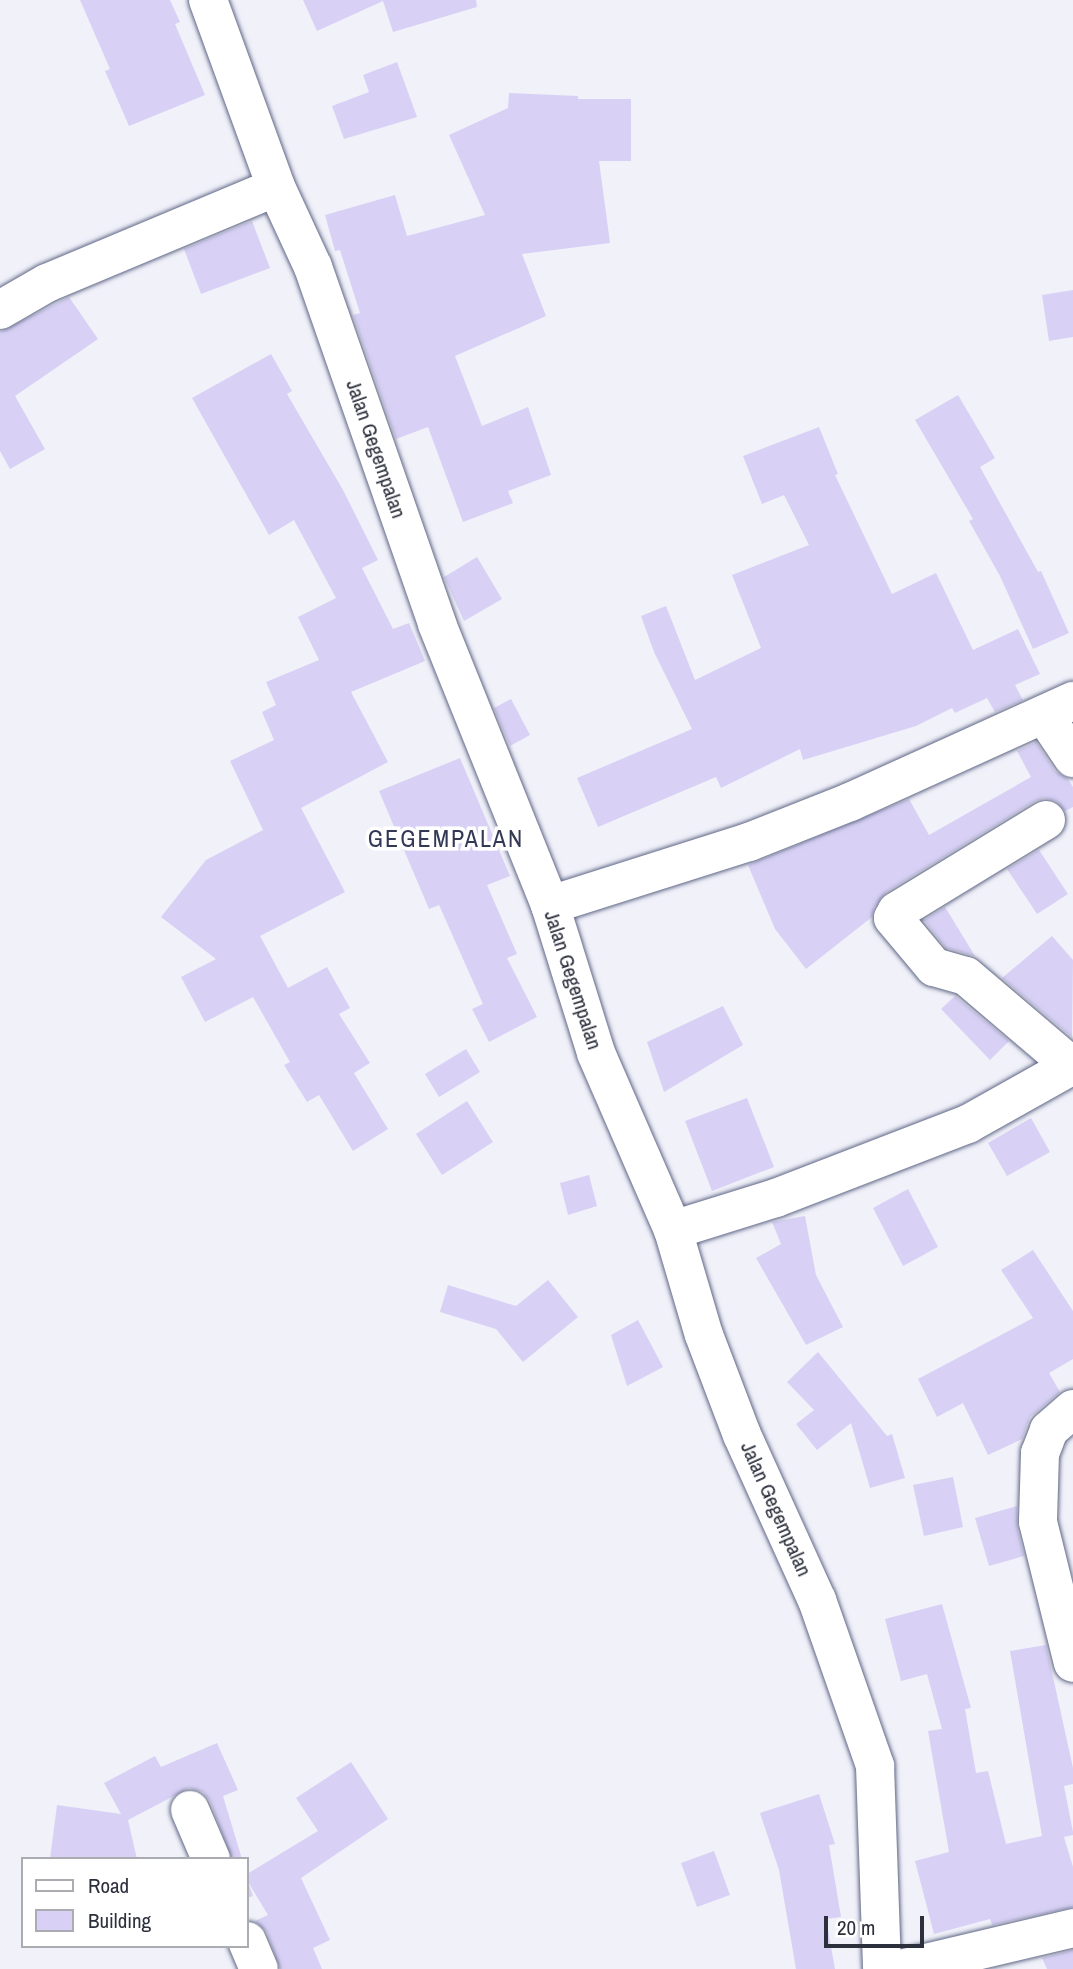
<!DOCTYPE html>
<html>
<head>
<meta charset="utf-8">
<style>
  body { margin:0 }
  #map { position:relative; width:1073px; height:1969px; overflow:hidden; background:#f0f1f9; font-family:"Archivo Narrow",sans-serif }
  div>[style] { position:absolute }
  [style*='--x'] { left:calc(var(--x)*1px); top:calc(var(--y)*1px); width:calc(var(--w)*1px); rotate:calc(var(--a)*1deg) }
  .building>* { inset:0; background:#d8d1f5 }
  .roads { filter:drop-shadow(0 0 2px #606786) drop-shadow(0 0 2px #606786) }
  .minor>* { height:38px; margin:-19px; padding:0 19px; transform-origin:19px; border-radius:19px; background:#fff }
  span { translate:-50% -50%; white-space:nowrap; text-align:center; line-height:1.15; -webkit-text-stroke:7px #fff; paint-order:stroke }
  .street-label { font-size:21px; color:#2c2f3c }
  .quarter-label { font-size:24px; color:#333955; letter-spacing:2px }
  .legend { position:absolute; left:21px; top:1857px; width:228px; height:91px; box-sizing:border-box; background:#fff; border:2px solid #abacb1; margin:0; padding:9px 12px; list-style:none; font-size:21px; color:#2c2f3c }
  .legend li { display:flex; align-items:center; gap:14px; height:35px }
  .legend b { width:35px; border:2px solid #abacb1 }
  .scale { position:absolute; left:824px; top:1916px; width:100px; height:32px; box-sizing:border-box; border:4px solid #2c2f3c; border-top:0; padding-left:9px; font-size:21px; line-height:24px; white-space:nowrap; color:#2c2f3c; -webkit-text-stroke:5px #fff; paint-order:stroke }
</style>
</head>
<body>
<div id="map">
  <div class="building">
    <div style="clip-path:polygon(80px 0,170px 0,180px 22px,175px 24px,205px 95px,129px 126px,105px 71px,110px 69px)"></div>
    <div style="clip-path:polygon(303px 0,476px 0,477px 7px,393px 32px,383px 1px,317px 31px)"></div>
    <div style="clip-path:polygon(397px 62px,417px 117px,344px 139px,332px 106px,369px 92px,363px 75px)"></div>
    <div style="clip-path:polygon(509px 93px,578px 96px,578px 99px,631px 99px,631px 161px,599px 161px,610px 243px,522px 254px,546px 316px,455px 356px,482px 426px,528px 407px,551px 475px,508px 491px,513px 503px,463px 522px,428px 427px,396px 439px,353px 315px,360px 313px,340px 250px,335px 251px,325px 215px,395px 195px,407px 236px,485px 215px,449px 135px,508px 108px)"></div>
    <div style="clip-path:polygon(252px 221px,270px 268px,201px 294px,184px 249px)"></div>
    <div style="clip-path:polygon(1073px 290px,1073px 337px,1049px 341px,1042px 295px)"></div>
    <div style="clip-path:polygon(69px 297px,98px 339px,15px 396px,45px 449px,10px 469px,0 451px,0 332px)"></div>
    <div style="clip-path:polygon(271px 354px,292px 391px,287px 394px,343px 490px,378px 560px,362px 568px,393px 629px,409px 623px,425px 661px,351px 692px,388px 762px,301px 808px,345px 892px,260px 936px,288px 988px,327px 967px,350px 1008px,339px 1014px,370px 1063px,354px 1073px,388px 1129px,353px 1151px,319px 1095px,307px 1102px,284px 1065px,290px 1062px,253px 997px,205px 1022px,181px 977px,216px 959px,161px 917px,206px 860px,263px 830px,230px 761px,274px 740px,262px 712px,276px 705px,266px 682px,319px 660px,298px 617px,336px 598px,294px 520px,269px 535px,192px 398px)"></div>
    <div style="clip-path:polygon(958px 395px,995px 458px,980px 467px,1038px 572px,1041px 571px,1069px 633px,1033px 649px,1000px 576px,969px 521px,973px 519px,915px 420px)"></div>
    <div style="clip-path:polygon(819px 427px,838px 474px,835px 475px,892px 594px,936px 573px,973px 650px,1018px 629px,1040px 674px,1015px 685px,1023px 700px,995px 712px,987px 698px,955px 713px,952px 708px,916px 726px,803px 760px,800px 749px,721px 788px,716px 777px,598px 827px,577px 778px,692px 729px,654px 652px,641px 616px,666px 606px,695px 680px,761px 648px,732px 575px,809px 545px,784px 495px,762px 504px,743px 456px)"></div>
    <div style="clip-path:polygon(477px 557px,502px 599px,464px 621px,444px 577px)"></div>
    <div style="clip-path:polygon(511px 699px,530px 735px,510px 746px,494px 708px)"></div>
    <div style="clip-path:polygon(1036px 742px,1055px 771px,1068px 779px,1073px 787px,1073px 807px,1065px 811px,1056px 801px,1045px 798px,1035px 801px,886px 892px,874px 907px,872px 917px,806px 969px,775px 929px,748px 865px,909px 799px,929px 835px,1031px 777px,1017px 751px)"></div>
    <div style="clip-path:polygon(460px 758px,510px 876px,487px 885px,517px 954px,507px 958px,537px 1017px,489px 1042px,472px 1009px,483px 1004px,439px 905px,429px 909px,379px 791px)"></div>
    <div style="clip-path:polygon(1039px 850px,1068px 894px,1037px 914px,1007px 869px)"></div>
    <div style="clip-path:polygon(945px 907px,975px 956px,946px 948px,924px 920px)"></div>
    <div style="clip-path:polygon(1052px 936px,1073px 960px,1072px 1037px,1002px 978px)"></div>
    <div style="clip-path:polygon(955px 996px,1009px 1041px,990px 1060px,941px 1009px)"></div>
    <div style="clip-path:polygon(723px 1006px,743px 1045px,664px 1092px,647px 1042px)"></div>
    <div style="clip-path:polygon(466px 1049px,480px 1072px,439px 1097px,425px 1074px)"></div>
    <div style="clip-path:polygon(747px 1098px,774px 1167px,712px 1191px,685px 1121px)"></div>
    <div style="clip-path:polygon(467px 1101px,493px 1142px,442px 1175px,416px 1134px)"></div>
    <div style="clip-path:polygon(1031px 1118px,1050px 1152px,1007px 1176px,988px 1143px)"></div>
    <div style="clip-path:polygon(589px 1175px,597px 1206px,568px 1215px,560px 1183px)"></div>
    <div style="clip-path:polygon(908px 1189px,938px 1247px,903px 1266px,873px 1208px)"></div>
    <div style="clip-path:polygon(805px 1216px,816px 1275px,843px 1327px,806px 1345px,756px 1258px,781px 1244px,772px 1222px)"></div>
    <div style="clip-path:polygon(1033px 1250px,1073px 1311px,1073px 1359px,1049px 1373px,1060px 1392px,1030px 1417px,1022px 1439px,988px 1455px,963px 1403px,937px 1417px,918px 1379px,1033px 1318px,1001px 1270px)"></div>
    <div style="clip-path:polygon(548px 1280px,578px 1317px,523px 1362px,496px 1329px,440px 1312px,448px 1285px,516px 1306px)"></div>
    <div style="clip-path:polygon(638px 1320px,663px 1367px,627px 1386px,611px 1335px)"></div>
    <div style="clip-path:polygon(818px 1352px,887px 1436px,892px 1434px,905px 1478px,870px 1488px,851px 1423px,817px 1450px,796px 1424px,814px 1410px,787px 1382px)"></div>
    <div style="clip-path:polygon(953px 1477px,963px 1527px,924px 1536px,913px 1485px)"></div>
    <div style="clip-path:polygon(1017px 1506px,1017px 1527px,1024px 1556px,989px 1566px,975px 1518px)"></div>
    <div style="clip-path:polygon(942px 1604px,971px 1708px,965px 1709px,976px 1773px,988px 1771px,1006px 1844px,1042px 1836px,1010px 1651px,1046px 1645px,1073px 1768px,1073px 1784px,1064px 1786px,1073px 1832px,1073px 1835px,1064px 1837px,1073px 1867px,1073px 1907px,992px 1925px,990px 1919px,934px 1934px,915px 1861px,949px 1852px,928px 1731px,942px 1729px,927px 1674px,901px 1681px,885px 1619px)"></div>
    <div style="clip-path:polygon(217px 1743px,238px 1790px,223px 1796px,242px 1859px,232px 1859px,210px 1801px,203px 1792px,189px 1788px,128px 1820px,137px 1859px,50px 1859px,57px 1805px,121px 1814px,104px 1783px,155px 1756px,161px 1767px)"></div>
    <div style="clip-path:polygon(351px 1762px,388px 1819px,301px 1878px,330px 1940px,313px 1948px,322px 1969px,280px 1969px,267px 1932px,255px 1921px,268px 1915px,248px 1882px,253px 1896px,247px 1898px,247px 1874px,318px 1831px,296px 1798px)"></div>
    <div style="clip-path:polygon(819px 1794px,835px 1844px,829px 1845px,841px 1917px,826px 1919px,835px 1969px,796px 1969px,779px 1870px,760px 1813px)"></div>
    <div style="clip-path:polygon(714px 1851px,730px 1895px,697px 1907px,681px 1863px)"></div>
    <div style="clip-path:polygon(1073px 1950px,1073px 1969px,1047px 1969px,1042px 1958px)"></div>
  </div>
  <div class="roads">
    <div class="minor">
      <div style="--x:208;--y:0;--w:199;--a:70"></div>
      <div style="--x:276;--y:187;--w:88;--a:65.2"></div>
      <div style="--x:313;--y:267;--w:378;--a:70.8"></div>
      <div style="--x:437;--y:624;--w:303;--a:68.1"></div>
      <div style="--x:550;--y:905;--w:155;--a:72.7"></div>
      <div style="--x:596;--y:1053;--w:193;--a:66.5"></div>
      <div style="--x:673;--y:1230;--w:109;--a:73.6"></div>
      <div style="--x:704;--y:1335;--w:107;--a:69.2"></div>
      <div style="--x:742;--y:1435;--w:181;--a:65.6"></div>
      <div style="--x:817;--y:1600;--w:176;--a:70.7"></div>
      <div style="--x:875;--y:1766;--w:203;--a:88"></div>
      <div style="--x:0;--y:310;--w:54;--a:-29.9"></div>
      <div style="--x:47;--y:283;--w:248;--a:-22.7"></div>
      <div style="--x:1044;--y:715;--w:52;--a:56"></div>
      <div style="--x:1046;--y:820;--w:175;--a:148.6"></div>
      <div style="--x:897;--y:911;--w:8;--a:120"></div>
      <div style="--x:893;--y:918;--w:64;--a:50.1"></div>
      <div style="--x:934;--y:967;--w:33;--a:16"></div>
      <div style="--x:966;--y:976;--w:140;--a:40.4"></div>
      <div style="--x:550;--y:905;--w:209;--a:-17.6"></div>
      <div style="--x:749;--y:842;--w:109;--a:-21.6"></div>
      <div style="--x:850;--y:802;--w:245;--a:-24.4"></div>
      <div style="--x:673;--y:1230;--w:108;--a:-17.3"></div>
      <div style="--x:776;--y:1198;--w:206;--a:-21.1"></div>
      <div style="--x:968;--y:1124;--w:120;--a:-29.3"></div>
      <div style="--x:1073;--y:1409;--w:32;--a:139"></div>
      <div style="--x:1049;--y:1430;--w:25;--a:111"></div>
      <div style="--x:1040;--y:1453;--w:69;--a:91.7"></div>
      <div style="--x:1038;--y:1522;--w:145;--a:76.1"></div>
      <div style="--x:190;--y:1810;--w:53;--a:66.8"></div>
      <div style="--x:247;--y:1941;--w:30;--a:67"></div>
      <div style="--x:900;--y:1969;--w:178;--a:-13.3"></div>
    </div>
  </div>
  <div class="street-label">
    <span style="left:376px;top:449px;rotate:71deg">Jalan Gegempalan</span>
    <span style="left:573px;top:980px;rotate:72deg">Jalan Gegempalan</span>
    <span style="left:776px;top:1509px;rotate:66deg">Jalan Gegempalan</span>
  </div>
  <div class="quarter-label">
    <span style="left:446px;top:839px">GEGEMPALAN</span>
  </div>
  <ul class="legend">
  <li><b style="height:9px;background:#fff"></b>Road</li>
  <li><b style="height:19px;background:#d8d1f5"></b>Building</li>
  </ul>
  <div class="scale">20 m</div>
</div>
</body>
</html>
